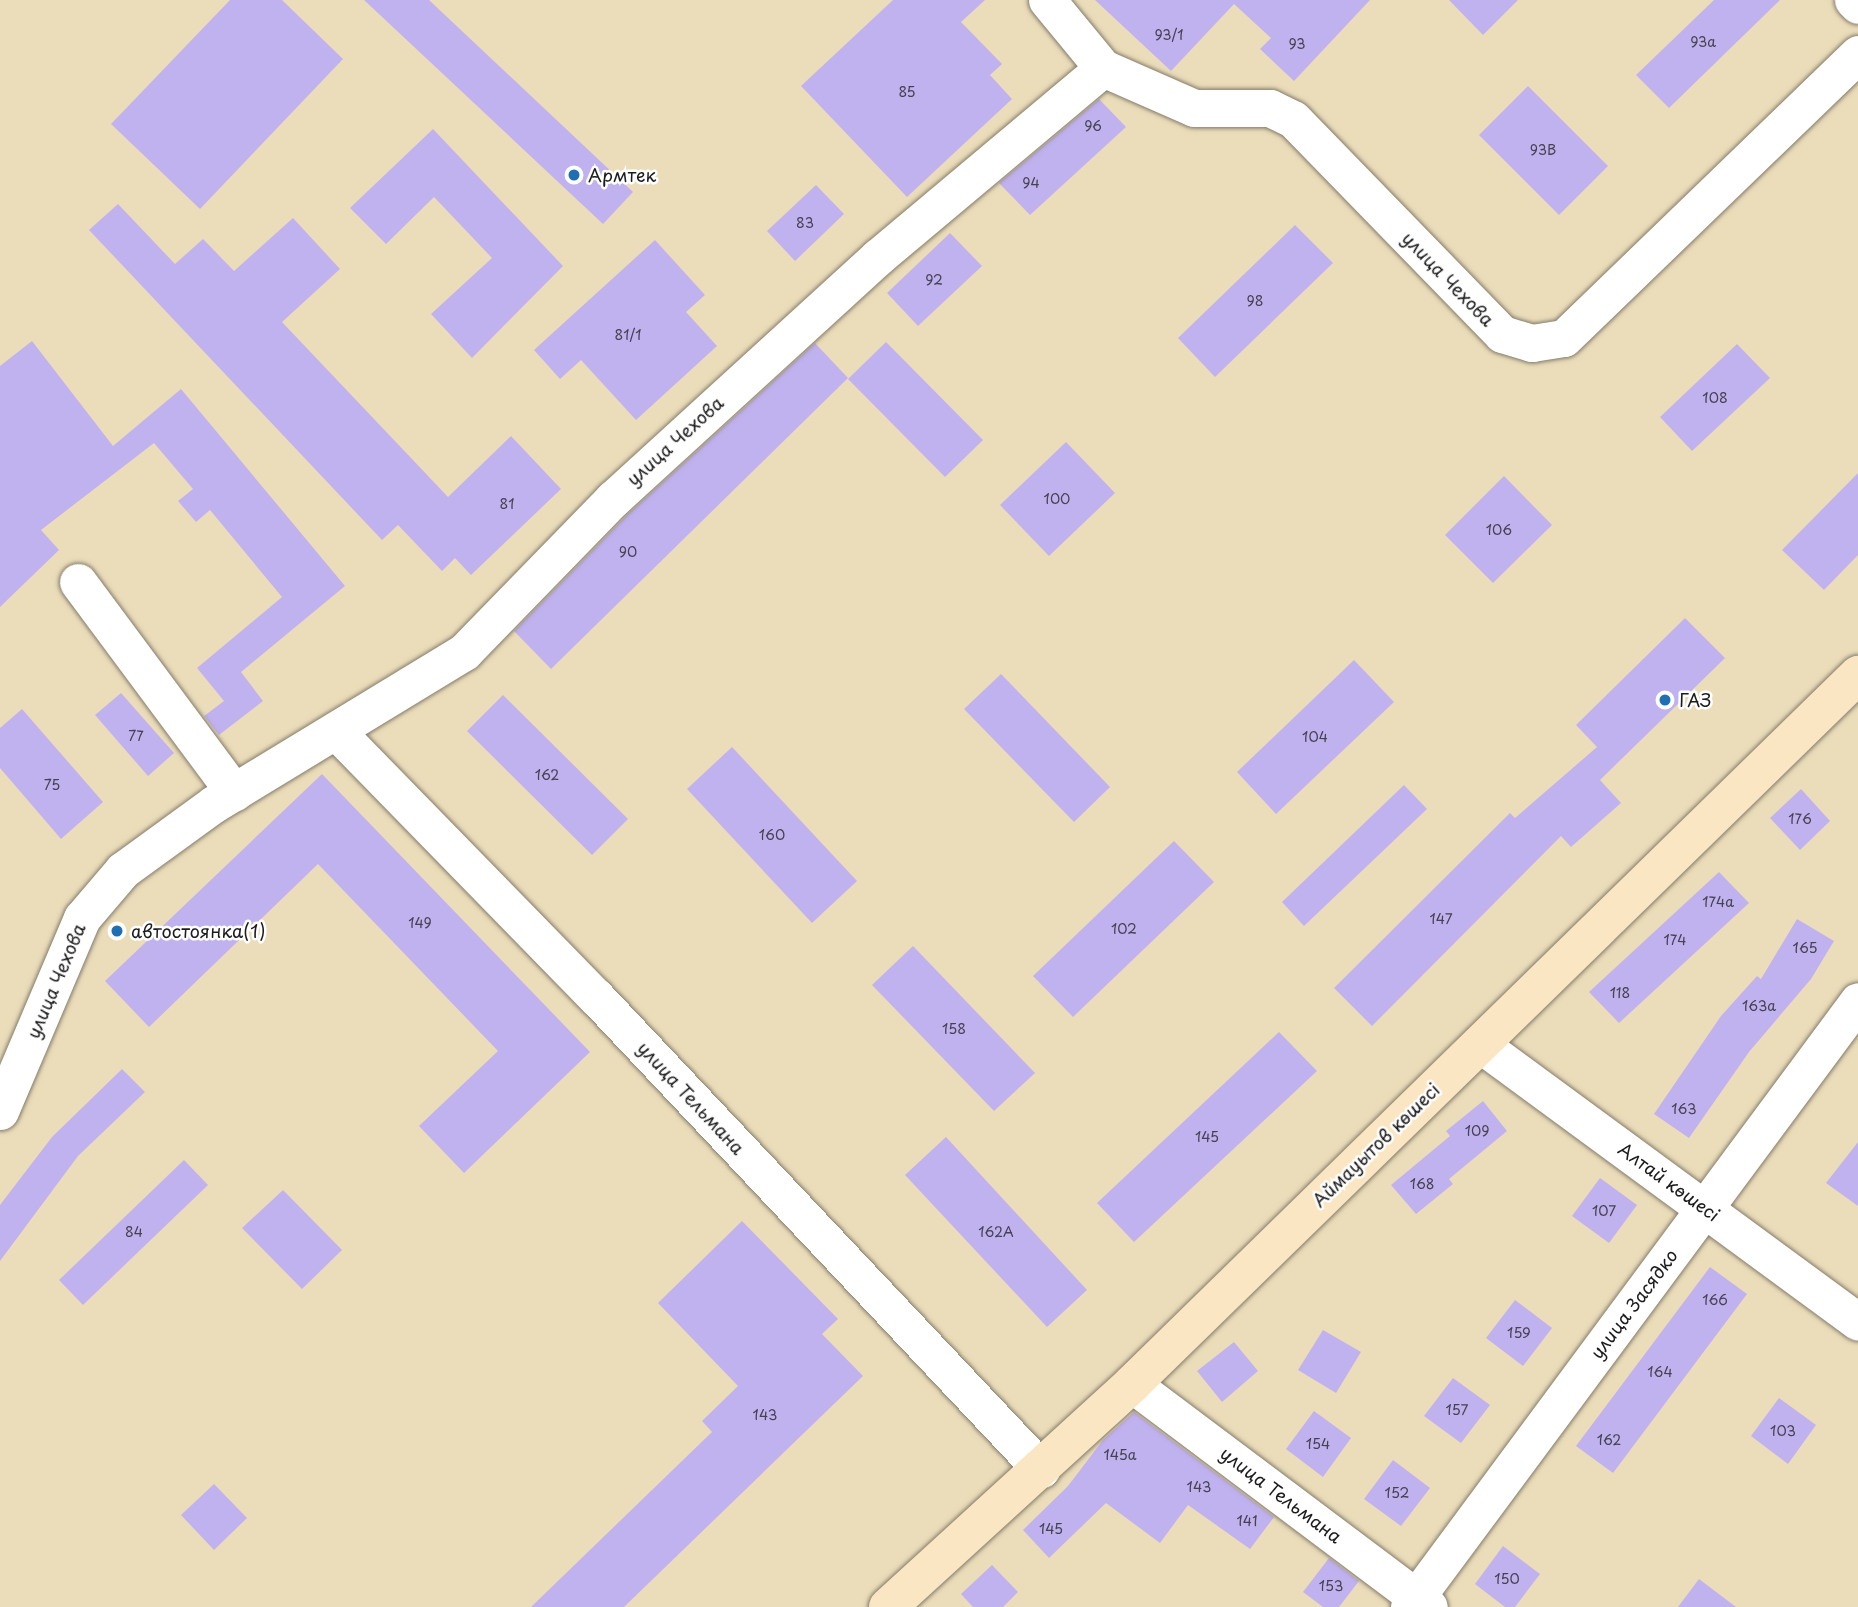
<!DOCTYPE html>
<html>
<head>
<meta charset="utf-8">
<style>
  body { margin:0 }
  #map { position:relative; width:1858px; height:1607px; overflow:hidden; background:#ebddba; font-family:"Playpen Sans",sans-serif }
  div>[style] { position:absolute }
  [style*='--x'] { left:calc(var(--x)*1px); top:calc(var(--y)*1px); width:calc(var(--w)*1px); rotate:calc(var(--a)*1deg) }
  .building>* { inset:0; background:#c0b2ef }
  .roads { filter:drop-shadow(0 0 2px #847c6b) drop-shadow(0 0 2px #847c6b) }
  .street>* { height:37px; margin:-18.5px; padding:0 18.5px; transform-origin:18.5px; border-radius:18.5px; background:#fff }
  .secondary>* { height:38px; margin:-19px; padding:0 19px; transform-origin:19px; border-radius:19px; background:#fbe6c3 }
  .dots>* { width:19px; height:19px; translate:-50% -50%; box-sizing:border-box; border:4px solid #fff; border-radius:50% }
  span { translate:-50% -50%; white-space:nowrap; text-align:center; line-height:1.15; -webkit-text-stroke:5px #fff; paint-order:stroke }
  .number-label { font-size:14px; color:#454251 }
  .number-label span { -webkit-text-stroke-width:0 }
  .poi-label { font-size:18px; color:#1c1c1c }
  .left { translate:0 -50%; text-align:left }
  .street-label { font-size:18px; color:#1c1c1c }
</style>
</head>
<body>
<div id="map">
  <div class="building">
    <div style="clip-path:polygon(230px 0,282px 0,343px 59px,200px 209px,111px 124px)"></div>
    <div style="clip-path:polygon(364px 0,429px 0,633px 192px,603px 224px)"></div>
    <div style="clip-path:polygon(893px 0,985px 0,961px 22px,1002px 64px,990px 75px,1012px 99px,907px 197px,801px 86px)"></div>
    <div style="clip-path:polygon(1095px 0,1370px 0,1294px 81px,1260px 49px,1271px 38px,1234px 4px,1171px 71px)"></div>
    <div style="clip-path:polygon(1449px 0,1518px 0,1483px 35px)"></div>
    <div style="clip-path:polygon(1714px 0,1780px 0,1669px 108px,1636px 75px)"></div>
    <div style="clip-path:polygon(1528px 86px,1608px 166px,1559px 215px,1479px 135px)"></div>
    <div style="clip-path:polygon(1099px 99px,1126px 127px,1030px 215px,999px 183px)"></div>
    <div style="clip-path:polygon(433px 129px,563px 266px,472px 358px,431px 314px,492px 258px,434px 197px,386px 244px,350px 208px)"></div>
    <div style="clip-path:polygon(816px 185px,844px 214px,795px 261px,767px 231px)"></div>
    <div style="clip-path:polygon(118px 204px,175px 264px,203px 239px,234px 271px,293px 218px,340px 269px,282px 322px,448px 497px,511px 436px,561px 489px,471px 575px,455px 558px,442px 571px,398px 525px,382px 540px,89px 230px)"></div>
    <div style="clip-path:polygon(1295px 225px,1333px 263px,1215px 377px,1178px 338px)"></div>
    <div style="clip-path:polygon(950px 233px,982px 266px,918px 326px,887px 293px)"></div>
    <div style="clip-path:polygon(655px 240px,705px 295px,686px 312px,717px 346px,636px 420px,581px 360px,560px 379px,534px 350px)"></div>
    <div style="clip-path:polygon(32px 341px,113px 446px,181px 389px,345px 586px,241px 672px,263px 701px,219px 735px,204px 716px,224px 701px,197px 668px,282px 597px,210px 510px,196px 522px,178px 501px,193px 489px,154px 443px,41px 530px,59px 550px,0 607px,0 366px)"></div>
    <div style="clip-path:polygon(886px 342px,983px 440px,945px 477px,848px 379px)"></div>
    <div style="clip-path:polygon(815px 343px,848px 378px,551px 669px,514px 631px,628px 514px)"></div>
    <div style="clip-path:polygon(1737px 344px,1770px 378px,1692px 451px,1660px 417px)"></div>
    <div style="clip-path:polygon(1066px 442px,1115px 493px,1049px 556px,1000px 505px)"></div>
    <div style="clip-path:polygon(1858px 473px,1858px 555px,1824px 590px,1782px 550px)"></div>
    <div style="clip-path:polygon(1504px 476px,1552px 525px,1493px 583px,1445px 535px)"></div>
    <div style="clip-path:polygon(1685px 618px,1725px 658px,1600px 780px,1621px 803px,1571px 847px,1561px 836px,1372px 1026px,1334px 988px,1510px 813px,1515px 818px,1597px 747px,1576px 725px)"></div>
    <div style="clip-path:polygon(1354px 660px,1394px 702px,1276px 814px,1237px 772px)"></div>
    <div style="clip-path:polygon(1001px 674px,1110px 787px,1074px 822px,964px 709px)"></div>
    <div style="clip-path:polygon(121px 693px,174px 753px,148px 776px,95px 715px)"></div>
    <div style="clip-path:polygon(503px 695px,628px 819px,592px 855px,467px 731px)"></div>
    <div style="clip-path:polygon(22px 709px,103px 802px,61px 839px,0 768px,0 728px)"></div>
    <div style="clip-path:polygon(732px 747px,857px 881px,812px 923px,687px 789px)"></div>
    <div style="clip-path:polygon(322px 774px,590px 1052px,464px 1173px,419px 1126px,498px 1051px,318px 864px,149px 1027px,105px 981px)"></div>
    <div style="clip-path:polygon(1404px 785px,1427px 809px,1304px 926px,1282px 902px)"></div>
    <div style="clip-path:polygon(1801px 789px,1830px 821px,1800px 850px,1770px 818px)"></div>
    <div style="clip-path:polygon(1174px 841px,1214px 882px,1073px 1017px,1033px 976px)"></div>
    <div style="clip-path:polygon(1719px 872px,1749px 903px,1619px 1023px,1589px 992px)"></div>
    <div style="clip-path:polygon(1797px 919px,1834px 941px,1811px 979px,1749px 1052px,1689px 1138px,1654px 1114px,1721px 1016px,1757px 976px,1761px 979px)"></div>
    <div style="clip-path:polygon(913px 946px,1035px 1073px,994px 1111px,872px 985px)"></div>
    <div style="clip-path:polygon(1279px 1032px,1317px 1071px,1134px 1242px,1097px 1203px)"></div>
    <div style="clip-path:polygon(122px 1069px,145px 1092px,78px 1156px,0 1261px,0 1205px,52px 1137px)"></div>
    <div style="clip-path:polygon(1483px 1101px,1507px 1131px,1449px 1179px,1453px 1184px,1416px 1214px,1391px 1185px,1450px 1136px,1446px 1131px)"></div>
    <div style="clip-path:polygon(946px 1137px,1087px 1290px,1047px 1327px,905px 1175px)"></div>
    <div style="clip-path:polygon(1858px 1142px,1858px 1206px,1826px 1183px)"></div>
    <div style="clip-path:polygon(184px 1160px,208px 1185px,83px 1305px,59px 1280px)"></div>
    <div style="clip-path:polygon(1600px 1178px,1637px 1205px,1609px 1243px,1572px 1216px)"></div>
    <div style="clip-path:polygon(283px 1190px,342px 1250px,302px 1289px,242px 1228px)"></div>
    <div style="clip-path:polygon(742px 1221px,838px 1319px,822px 1334px,863px 1376px,624px 1607px,531px 1607px,712px 1432px,702px 1421px,738px 1386px,658px 1303px)"></div>
    <div style="clip-path:polygon(1710px 1267px,1747px 1294px,1613px 1473px,1576px 1446px)"></div>
    <div style="clip-path:polygon(1515px 1300px,1552px 1328px,1523px 1366px,1486px 1338px)"></div>
    <div style="clip-path:polygon(1323px 1330px,1361px 1352px,1336px 1393px,1298px 1370px)"></div>
    <div style="clip-path:polygon(1234px 1342px,1258px 1371px,1222px 1402px,1197px 1371px)"></div>
    <div style="clip-path:polygon(1453px 1378px,1490px 1405px,1461px 1443px,1424px 1416px)"></div>
    <div style="clip-path:polygon(1779px 1398px,1816px 1425px,1788px 1464px,1751px 1436px)"></div>
    <div style="clip-path:polygon(1314px 1411px,1351px 1438px,1323px 1477px,1286px 1449px)"></div>
    <div style="clip-path:polygon(1134px 1412px,1274px 1517px,1250px 1549px,1188px 1505px,1160px 1543px,1106px 1503px,1049px 1558px,1023px 1530px,1068px 1486px,1103px 1440px)"></div>
    <div style="clip-path:polygon(1393px 1460px,1430px 1488px,1401px 1526px,1364px 1499px)"></div>
    <div style="clip-path:polygon(214px 1484px,247px 1518px,214px 1550px,181px 1515px)"></div>
    <div style="clip-path:polygon(1503px 1546px,1540px 1574px,1515px 1607px,1505px 1607px,1475px 1584px)"></div>
    <div style="clip-path:polygon(1329px 1558px,1359px 1581px,1339px 1607px,1323px 1607px,1303px 1592px)"></div>
    <div style="clip-path:polygon(992px 1565px,1018px 1592px,1003px 1607px,973px 1607px,961px 1594px)"></div>
    <div style="clip-path:polygon(1699px 1579px,1736px 1607px,1678px 1607px)"></div>
  </div>
  <div class="roads">
    <div class="street">
      <div style="--x:1047;--y:0;--w:88;--a:50.5"></div>
      <div style="--x:1103;--y:68;--w:99;--a:23.7"></div>
      <div style="--x:1194;--y:108;--w:76;--a:0"></div>
      <div style="--x:1270;--y:108;--w:25;--a:26"></div>
      <div style="--x:1293;--y:119;--w:300;--a:45.8"></div>
      <div style="--x:1502;--y:334;--w:31;--a:17"></div>
      <div style="--x:1532;--y:343;--w:32;--a:-9"></div>
      <div style="--x:1564;--y:338;--w:409;--a:-44"></div>
      <div style="--x:1853;--y:0;--w:7;--a:45"></div>
      <div style="--x:78;--y:582;--w:262;--a:53.4"></div>
      <div style="--x:337;--y:732;--w:371;--a:45.7"></div>
      <div style="--x:596;--y:997;--w:649;--a:46.69"></div>
      <div style="--x:1480;--y:1044;--w:469;--a:36.3"></div>
      <div style="--x:0;--y:1111;--w:210;--a:-67"></div>
      <div style="--x:82;--y:918;--w:63;--a:-49.5"></div>
      <div style="--x:123;--y:870;--w:112;--a:-36"></div>
      <div style="--x:214;--y:804;--w:293;--a:-31.3"></div>
      <div style="--x:464;--y:652;--w:214;--a:-45.8"></div>
      <div style="--x:613;--y:499;--w:359;--a:-42.4"></div>
      <div style="--x:878;--y:257;--w:294;--a:-40"></div>
      <div style="--x:1132;--y:1384;--w:371;--a:36.9"></div>
      <div style="--x:1409;--y:1607;--w:754;--a:-53.46"></div>
    </div>
    <div class="secondary">
      <div style="--x:888;--y:1607;--w:331;--a:-42.4"></div>
      <div style="--x:1132;--y:1384;--w:1015;--a:-44.32"></div>
    </div>
  </div>
  <div class="dots">
    <div style="left:574px;top:175px;background:#1f6fb2"></div>
    <div style="left:1665px;top:700px;background:#1f6fb2"></div>
    <div style="left:117px;top:931px;background:#1f6fb2"></div>
  </div>
  <div class="number-label">
    <span style="left:1169px;top:35px">93/1</span>
    <span style="left:1703px;top:42px">93а</span>
    <span style="left:1297px;top:44px">93</span>
    <span style="left:907px;top:92px">85</span>
    <span style="left:1093px;top:126px">96</span>
    <span style="left:1543px;top:150px">93В</span>
    <span style="left:1031px;top:183px">94</span>
    <span style="left:805px;top:223px">83</span>
    <span style="left:934px;top:280px">92</span>
    <span style="left:1255px;top:301px">98</span>
    <span style="left:628px;top:335px">81/1</span>
    <span style="left:1715px;top:398px">108</span>
    <span style="left:1057px;top:499px">100</span>
    <span style="left:507px;top:504px">81</span>
    <span style="left:1499px;top:530px">106</span>
    <span style="left:628px;top:552px">90</span>
    <span style="left:136px;top:736px">77</span>
    <span style="left:1315px;top:737px">104</span>
    <span style="left:547px;top:775px">162</span>
    <span style="left:52px;top:785px">75</span>
    <span style="left:1800px;top:819px">176</span>
    <span style="left:772px;top:835px">160</span>
    <span style="left:1718px;top:902px">174а</span>
    <span style="left:1441px;top:919px">147</span>
    <span style="left:420px;top:923px">149</span>
    <span style="left:1124px;top:929px">102</span>
    <span style="left:1675px;top:940px">174</span>
    <span style="left:1805px;top:948px">165</span>
    <span style="left:1620px;top:993px">118</span>
    <span style="left:1759px;top:1006px">163а</span>
    <span style="left:954px;top:1029px">158</span>
    <span style="left:1684px;top:1109px">163</span>
    <span style="left:1477px;top:1131px">109</span>
    <span style="left:1207px;top:1137px">145</span>
    <span style="left:1422px;top:1184px">168</span>
    <span style="left:1604px;top:1211px">107</span>
    <span style="left:134px;top:1232px">84</span>
    <span style="left:996px;top:1232px">162А</span>
    <span style="left:1715px;top:1300px">166</span>
    <span style="left:1519px;top:1333px">159</span>
    <span style="left:1660px;top:1372px">164</span>
    <span style="left:1457px;top:1410px">157</span>
    <span style="left:765px;top:1415px">143</span>
    <span style="left:1783px;top:1431px">103</span>
    <span style="left:1609px;top:1440px">162</span>
    <span style="left:1318px;top:1444px">154</span>
    <span style="left:1120px;top:1455px">145а</span>
    <span style="left:1199px;top:1487px">143</span>
    <span style="left:1397px;top:1493px">152</span>
    <span style="left:1247px;top:1521px">141</span>
    <span style="left:1051px;top:1529px">145</span>
    <span style="left:1507px;top:1579px">150</span>
    <span style="left:1331px;top:1586px">153</span>
  </div>
  <div class="poi-label">
    <span class="left" style="left:588px;top:175px">Армтек</span>
    <span class="left" style="left:1679px;top:700px">ГАЗ</span>
    <span class="left" style="left:131px;top:931px">автостоянка(1)</span>
  </div>
  <div class="street-label">
    <span style="left:1448px;top:279px;rotate:46deg">улица Чехова</span>
    <span style="left:675px;top:441px;rotate:-42deg">улица Чехова</span>
    <span style="left:56px;top:981px;rotate:-67deg">улица Чехова</span>
    <span style="left:691px;top:1098px;rotate:47deg">улица Тельмана</span>
    <span style="left:1376px;top:1145px;rotate:-44deg">Аймауытов көшесі</span>
    <span style="left:1669px;top:1182px;rotate:36deg">Алтай көшесі</span>
    <span style="left:1634px;top:1304px;rotate:-53deg">улица Засядко</span>
    <span style="left:1281px;top:1495px;rotate:37deg">улица Тельмана</span>
  </div>
</div>
</body>
</html>
